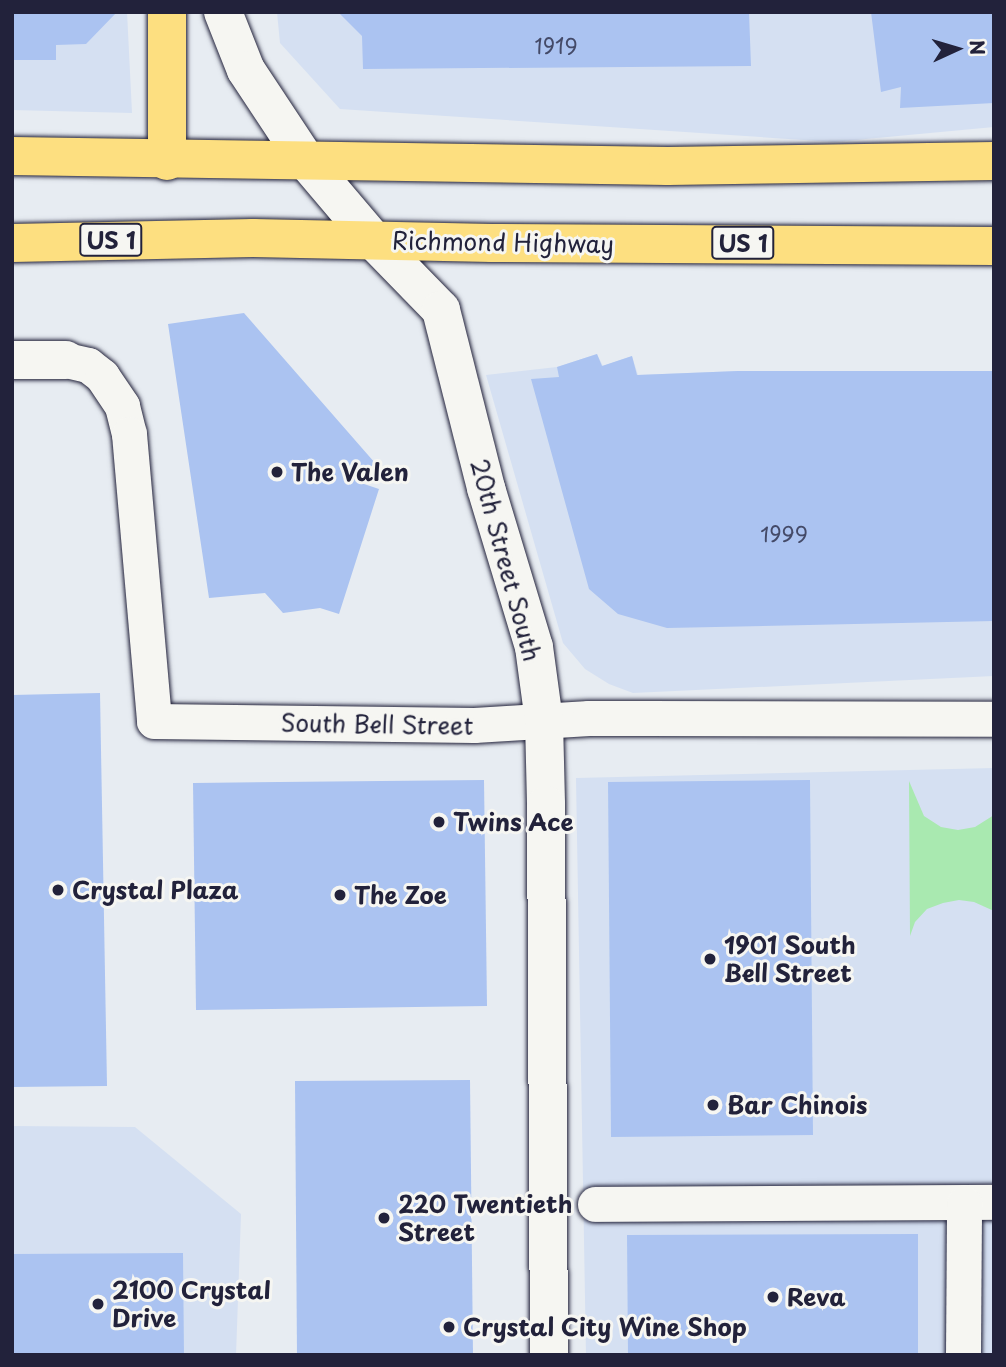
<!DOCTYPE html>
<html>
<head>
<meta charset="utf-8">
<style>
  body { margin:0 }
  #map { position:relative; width:1006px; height:1367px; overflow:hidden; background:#e7ecf2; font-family:"Playpen Sans",sans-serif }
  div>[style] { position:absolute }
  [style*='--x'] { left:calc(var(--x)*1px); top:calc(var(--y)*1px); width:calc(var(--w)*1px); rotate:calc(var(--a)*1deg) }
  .built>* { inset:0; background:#d5e0f2 }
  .green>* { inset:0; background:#a9e9b0 }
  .building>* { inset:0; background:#abc3f1 }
  .roads { filter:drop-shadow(0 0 2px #22223b) drop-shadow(0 0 2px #22223b) }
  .minor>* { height:35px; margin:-17.5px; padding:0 17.5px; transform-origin:17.5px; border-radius:17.5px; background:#f6f6f2 }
  .tertiary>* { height:38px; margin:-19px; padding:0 19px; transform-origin:19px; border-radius:19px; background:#f6f6f2 }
  .trunk>* { height:38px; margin:-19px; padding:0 19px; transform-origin:19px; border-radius:19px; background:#fddf80 }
  .dots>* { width:19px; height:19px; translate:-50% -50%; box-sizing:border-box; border:4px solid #f6f6f2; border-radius:50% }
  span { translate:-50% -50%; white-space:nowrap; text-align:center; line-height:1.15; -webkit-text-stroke:6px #f6f6f2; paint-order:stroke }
  .number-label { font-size:21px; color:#444a68 }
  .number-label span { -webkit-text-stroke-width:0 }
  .shield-label span { padding:2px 5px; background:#f6f6f2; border:2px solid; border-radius:5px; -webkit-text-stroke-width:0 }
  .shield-label { font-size:23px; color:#22223b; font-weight:700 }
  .street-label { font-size:24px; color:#22223b }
  .poi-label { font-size:24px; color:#22223b; font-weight:700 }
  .left { translate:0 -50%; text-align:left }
  .frame { position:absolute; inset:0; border:14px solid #22223b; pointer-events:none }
  .north { position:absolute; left:922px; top:14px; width:70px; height:70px; -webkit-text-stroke:5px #f6f6f2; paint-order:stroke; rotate:86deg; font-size:19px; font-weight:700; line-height:28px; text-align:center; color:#22223b }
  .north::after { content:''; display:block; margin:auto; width:24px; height:32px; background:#22223b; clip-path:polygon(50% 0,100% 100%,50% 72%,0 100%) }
</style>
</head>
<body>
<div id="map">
  <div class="built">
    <div style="clip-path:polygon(12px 12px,127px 12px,132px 113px,12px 110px)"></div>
    <div style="clip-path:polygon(277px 12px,994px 12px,994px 127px,834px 142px,340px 109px,280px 43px)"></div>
    <div style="clip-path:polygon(597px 354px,603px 366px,632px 356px,638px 375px,738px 371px,994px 371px,994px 676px,633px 693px,609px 684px,585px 669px,563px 643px,486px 375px,557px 367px)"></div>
    <div style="clip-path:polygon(994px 768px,994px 1355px,586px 1355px,576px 778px)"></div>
    <div style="clip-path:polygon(12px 1126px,135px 1127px,241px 1214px,236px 1355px,12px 1355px)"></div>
  </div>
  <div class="green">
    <div style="clip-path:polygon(909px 781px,924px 816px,941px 827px,958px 830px,975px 827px,994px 815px,994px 911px,974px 902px,959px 900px,943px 903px,927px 909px,915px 922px,910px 936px)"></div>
  </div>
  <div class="building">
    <div style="clip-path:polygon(12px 12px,117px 12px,86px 44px,56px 45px,56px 60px,12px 60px)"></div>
    <div style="clip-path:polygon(338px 12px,749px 12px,751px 66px,363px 69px,362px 36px)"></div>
    <div style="clip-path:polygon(871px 12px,994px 12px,994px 103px,900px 108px,901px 87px,881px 92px)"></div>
    <div style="clip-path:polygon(244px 313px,375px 463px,355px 481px,379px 489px,339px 614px,320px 608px,283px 613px,265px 593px,209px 598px,168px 324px)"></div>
    <div style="clip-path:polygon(597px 354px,602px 366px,632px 356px,637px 375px,738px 371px,994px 371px,994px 621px,667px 628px,618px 614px,589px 589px,531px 379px,559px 377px,557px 367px)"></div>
    <div style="clip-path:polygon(100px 693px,107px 1086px,12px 1087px,12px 695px)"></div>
    <div style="clip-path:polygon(484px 780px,487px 1006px,196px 1010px,193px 783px)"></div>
    <div style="clip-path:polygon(810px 780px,813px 1135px,611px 1137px,608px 782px)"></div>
    <div style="clip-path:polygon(470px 1080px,473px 1355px,297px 1355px,295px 1081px)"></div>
    <div style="clip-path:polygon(918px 1234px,918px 1355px,628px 1355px,627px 1235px)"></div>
    <div style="clip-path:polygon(183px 1253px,184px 1355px,12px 1355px,12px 1254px)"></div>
  </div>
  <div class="roads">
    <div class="minor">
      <div style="--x:66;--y:360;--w:23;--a:13"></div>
      <div style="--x:88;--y:365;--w:18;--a:38"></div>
      <div style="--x:102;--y:376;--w:36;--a:56"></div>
      <div style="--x:122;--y:406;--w:29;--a:76"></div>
      <div style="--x:129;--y:434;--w:288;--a:85"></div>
      <div style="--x:154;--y:721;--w:320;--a:0.7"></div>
      <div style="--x:474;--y:725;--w:115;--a:-3.5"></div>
      <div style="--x:589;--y:718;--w:405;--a:0.1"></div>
      <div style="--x:595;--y:1204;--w:399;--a:-0.3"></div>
      <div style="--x:963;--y:1355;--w:152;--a:-89.6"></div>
    </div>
    <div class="tertiary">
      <div style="--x:223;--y:12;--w:62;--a:68.4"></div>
      <div style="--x:246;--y:70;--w:110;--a:56.5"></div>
      <div style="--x:307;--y:162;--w:104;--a:49.7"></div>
      <div style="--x:374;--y:241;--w:96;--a:45.8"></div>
      <div style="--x:441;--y:310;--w:184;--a:75.8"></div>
      <div style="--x:486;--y:488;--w:166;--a:73.2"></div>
      <div style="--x:534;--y:647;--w:75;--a:82.3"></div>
      <div style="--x:544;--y:721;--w:84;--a:88.6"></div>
      <div style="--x:546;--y:805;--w:550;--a:89.69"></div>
      <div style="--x:12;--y:360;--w:54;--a:0"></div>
    </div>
    <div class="trunk">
      <div style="--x:167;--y:12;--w:149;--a:90"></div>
      <div style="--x:12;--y:156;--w:656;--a:0.87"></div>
      <div style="--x:668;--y:166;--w:326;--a:-0.9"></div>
      <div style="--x:12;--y:243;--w:241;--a:-1.2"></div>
      <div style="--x:253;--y:238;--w:239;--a:1.2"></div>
      <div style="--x:492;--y:243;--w:502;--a:0.34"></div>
    </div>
  </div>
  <div class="dots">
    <div style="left:277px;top:472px;background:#22223b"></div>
    <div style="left:439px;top:822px;background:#22223b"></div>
    <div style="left:58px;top:890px;background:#22223b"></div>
    <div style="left:340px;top:895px;background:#22223b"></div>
    <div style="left:710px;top:959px;background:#22223b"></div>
    <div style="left:713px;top:1105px;background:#22223b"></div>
    <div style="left:384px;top:1218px;background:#22223b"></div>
    <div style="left:773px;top:1297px;background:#22223b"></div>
    <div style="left:98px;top:1304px;background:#22223b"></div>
    <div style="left:449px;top:1327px;background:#22223b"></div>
  </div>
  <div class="number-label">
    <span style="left:556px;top:45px">1919</span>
    <span style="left:784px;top:533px">1999</span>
  </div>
  <div class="shield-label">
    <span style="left:111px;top:240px">US 1</span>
    <span style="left:743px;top:243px">US 1</span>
  </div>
  <div class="street-label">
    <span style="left:503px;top:242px;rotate:1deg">Richmond Highway</span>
    <span style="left:506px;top:560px;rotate:75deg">20th Street South</span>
    <span style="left:377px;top:724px;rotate:1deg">South Bell Street</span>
  </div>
  <div class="poi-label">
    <span class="left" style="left:291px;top:472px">The Valen</span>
    <span class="left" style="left:453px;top:822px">Twins Ace</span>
    <span class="left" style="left:72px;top:890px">Crystal Plaza</span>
    <span class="left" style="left:354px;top:895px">The Zoe</span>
    <span class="left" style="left:724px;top:959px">1901 South<br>Bell Street</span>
    <span class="left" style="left:727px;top:1105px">Bar Chinois</span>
    <span class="left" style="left:398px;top:1218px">220 Twentieth<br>Street</span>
    <span class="left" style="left:112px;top:1304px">2100 Crystal<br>Drive</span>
    <span class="left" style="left:787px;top:1297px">Reva</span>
    <span class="left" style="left:463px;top:1327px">Crystal City Wine Shop</span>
  </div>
  <div class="frame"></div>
  <div class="north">N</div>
</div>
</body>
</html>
